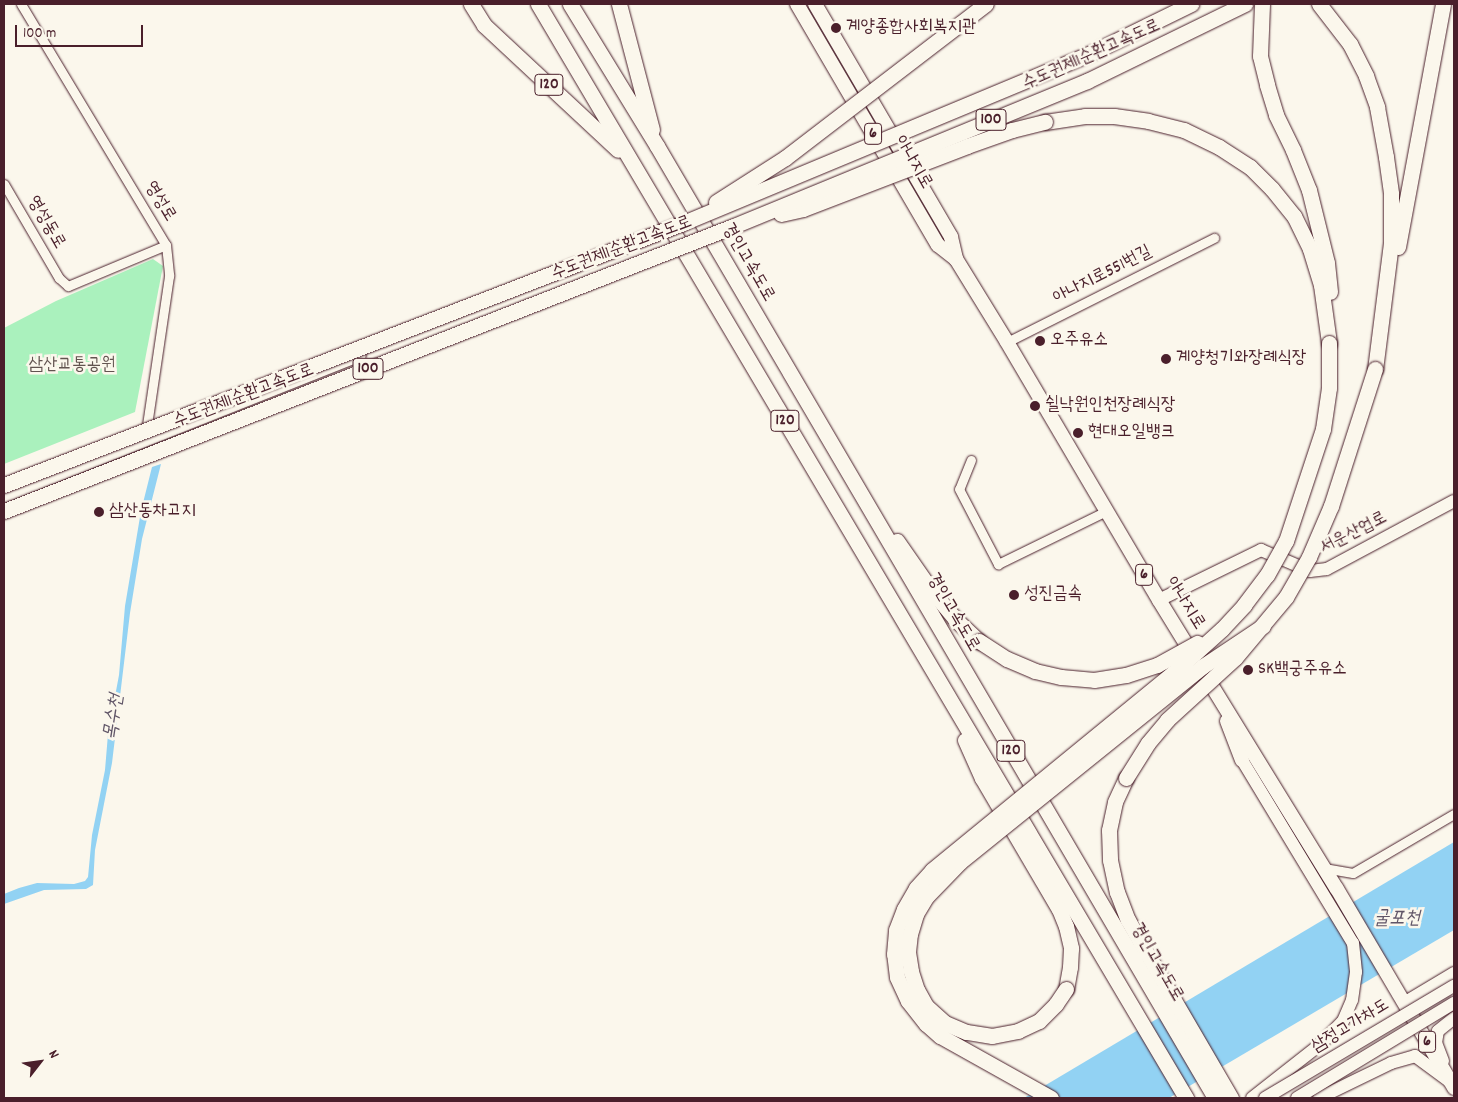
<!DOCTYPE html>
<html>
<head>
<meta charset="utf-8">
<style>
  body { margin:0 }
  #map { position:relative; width:1458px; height:1102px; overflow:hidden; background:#fbf7ec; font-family:Dekko,"Poor Story",sans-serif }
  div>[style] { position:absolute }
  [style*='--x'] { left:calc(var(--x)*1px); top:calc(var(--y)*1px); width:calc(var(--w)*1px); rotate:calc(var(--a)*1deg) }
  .green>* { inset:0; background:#aaf1bd }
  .water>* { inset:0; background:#92d2f3 }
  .roads { filter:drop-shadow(0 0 1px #4a1f2b) drop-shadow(0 0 1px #4a1f2b) }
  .street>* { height:9px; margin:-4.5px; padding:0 4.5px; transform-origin:4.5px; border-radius:4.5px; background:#fbf7ec }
  .secondary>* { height:12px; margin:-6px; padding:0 6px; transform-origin:6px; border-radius:6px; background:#fbf7ec }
  .primary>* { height:14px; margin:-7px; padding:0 7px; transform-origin:7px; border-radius:7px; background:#fbf7ec }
  .highway>* { height:15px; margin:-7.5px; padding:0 7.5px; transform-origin:7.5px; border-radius:7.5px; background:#fbf7ec }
  .bridges { filter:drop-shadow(0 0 1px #4a1f2b) drop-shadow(0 0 1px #4a1f2b) }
  .secondary-bridge>* { height:12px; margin:-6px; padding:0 6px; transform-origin:6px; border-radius:6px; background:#fbf7ec }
  .highway-bridge>* { height:15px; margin:-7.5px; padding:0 7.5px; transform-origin:7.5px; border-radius:7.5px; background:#fbf7ec }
  .dots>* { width:14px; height:14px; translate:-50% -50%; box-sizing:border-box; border:2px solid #fbf7ec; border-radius:50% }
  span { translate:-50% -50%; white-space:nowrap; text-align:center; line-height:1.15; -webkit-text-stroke:5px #fbf7ec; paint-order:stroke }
  .shield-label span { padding:1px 4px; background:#fbf7ec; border:1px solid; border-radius:4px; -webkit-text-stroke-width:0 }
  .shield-label { font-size:16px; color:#4a1f2b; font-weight:700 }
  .poi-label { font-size:18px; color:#4a1f2b }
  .left { translate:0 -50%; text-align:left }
  .street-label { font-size:18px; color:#4a1f2b }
  .park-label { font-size:18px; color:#625450 }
  .water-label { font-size:19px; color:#605567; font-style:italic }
  .frame { position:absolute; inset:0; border:5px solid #4a1f2b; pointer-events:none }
  .north { position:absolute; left:15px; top:1037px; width:50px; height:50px; -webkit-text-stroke:4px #fbf7ec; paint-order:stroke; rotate:60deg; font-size:14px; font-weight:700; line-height:20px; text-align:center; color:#4a1f2b }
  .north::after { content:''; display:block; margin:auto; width:18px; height:22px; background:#4a1f2b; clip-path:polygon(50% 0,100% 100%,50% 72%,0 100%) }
  .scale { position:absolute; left:15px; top:25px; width:128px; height:22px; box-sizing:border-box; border:2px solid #4a1f2b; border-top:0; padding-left:6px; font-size:15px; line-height:18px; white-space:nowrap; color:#4a1f2b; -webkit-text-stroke:4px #fbf7ec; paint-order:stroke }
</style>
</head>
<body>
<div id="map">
  <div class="green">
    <div style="clip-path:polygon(153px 259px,163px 266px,135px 412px,4px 464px,4px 328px,56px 301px)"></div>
  </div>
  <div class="water">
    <div style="clip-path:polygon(161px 464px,142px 539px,130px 613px,112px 763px,95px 850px,93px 885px,86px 889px,44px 890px,4px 904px,4px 894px,19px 888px,37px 883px,74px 884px,85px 881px,88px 877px,92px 835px,105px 770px,108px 734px,119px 675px,125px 606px,141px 511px,152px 467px)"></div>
    <div style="clip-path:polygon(1454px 842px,1454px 930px,1169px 1098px,1024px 1098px)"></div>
  </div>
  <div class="roads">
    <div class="street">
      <div style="--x:21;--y:4;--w:281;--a:59"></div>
      <div style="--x:166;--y:245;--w:31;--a:84"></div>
      <div style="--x:169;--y:276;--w:158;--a:98.4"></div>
      <div style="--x:4;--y:184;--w:109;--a:59.7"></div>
      <div style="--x:59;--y:278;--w:12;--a:42"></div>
      <div style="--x:68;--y:286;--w:106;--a:-22.7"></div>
      <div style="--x:1007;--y:342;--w:232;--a:-26.7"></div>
      <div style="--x:971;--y:460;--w:31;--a:112"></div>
      <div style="--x:959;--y:489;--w:85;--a:62.5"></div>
      <div style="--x:998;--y:564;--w:120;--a:-26.1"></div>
      <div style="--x:1324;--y:868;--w:29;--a:10"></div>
      <div style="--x:1353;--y:873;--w:117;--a:-30.3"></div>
    </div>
    <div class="secondary">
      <div style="--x:4;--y:497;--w:383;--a:-21.7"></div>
      <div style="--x:1159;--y:600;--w:114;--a:-26.1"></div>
      <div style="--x:1261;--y:550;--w:53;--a:23.2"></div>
      <div style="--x:1310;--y:571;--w:17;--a:-7"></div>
      <div style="--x:1327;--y:569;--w:144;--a:-28.2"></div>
      <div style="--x:1242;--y:760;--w:214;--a:58.8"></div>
      <div style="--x:1353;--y:943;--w:29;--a:84"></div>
      <div style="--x:1356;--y:972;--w:28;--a:98"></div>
      <div style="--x:1352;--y:1000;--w:23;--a:113"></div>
      <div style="--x:1343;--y:1021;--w:30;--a:134"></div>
      <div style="--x:1322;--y:1043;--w:89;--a:141.8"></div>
      <div style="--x:1404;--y:1003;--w:58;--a:-31"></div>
      <div style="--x:1443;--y:1061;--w:19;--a:-111"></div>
      <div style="--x:1436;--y:1043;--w:12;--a:-81"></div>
      <div style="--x:1438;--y:1031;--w:21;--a:-39"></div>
      <div style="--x:1319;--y:1098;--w:80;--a:-25.9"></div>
      <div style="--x:1391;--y:1063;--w:25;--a:-16"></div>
      <div style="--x:1415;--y:1056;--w:42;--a:36.3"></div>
    </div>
    <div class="primary">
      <div style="--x:797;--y:4;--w:279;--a:59.7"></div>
      <div style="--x:938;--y:245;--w:23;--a:38"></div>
      <div style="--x:956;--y:259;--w:97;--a:58.4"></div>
      <div style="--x:1007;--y:342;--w:299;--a:59.5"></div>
      <div style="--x:1159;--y:600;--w:339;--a:58.4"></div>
      <div style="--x:1337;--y:889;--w:231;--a:59.5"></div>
      <div style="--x:815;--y:4;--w:270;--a:59.7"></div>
      <div style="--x:951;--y:237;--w:23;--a:77"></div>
      <div style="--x:1227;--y:721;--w:42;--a:69"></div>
    </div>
    <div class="highway">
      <div style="--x:471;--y:4;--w:25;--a:58"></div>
      <div style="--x:484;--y:25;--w:183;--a:43"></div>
      <div style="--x:538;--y:4;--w:1272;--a:59.36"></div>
      <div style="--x:570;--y:4;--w:167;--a:58.5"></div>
      <div style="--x:657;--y:146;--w:1103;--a:59.62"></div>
      <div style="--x:619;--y:4;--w:130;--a:75.3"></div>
      <div style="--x:1262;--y:4;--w:52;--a:92.2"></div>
      <div style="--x:1260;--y:56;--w:30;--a:76"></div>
      <div style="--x:1267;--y:85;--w:31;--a:73"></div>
      <div style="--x:1276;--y:115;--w:39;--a:64"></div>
      <div style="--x:1293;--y:150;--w:43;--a:68.2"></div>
      <div style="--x:1309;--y:190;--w:75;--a:76.1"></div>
      <div style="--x:1327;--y:263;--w:29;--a:84"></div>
      <div style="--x:1319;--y:4;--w:51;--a:52.2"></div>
      <div style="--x:1350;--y:44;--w:36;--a:63"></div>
      <div style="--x:1366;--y:76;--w:33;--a:70"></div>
      <div style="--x:1377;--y:107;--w:51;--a:79.8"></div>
      <div style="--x:1386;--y:157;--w:37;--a:82"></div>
      <div style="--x:1391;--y:194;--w:49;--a:90"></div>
      <div style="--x:1391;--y:243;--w:127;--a:97.2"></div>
      <div style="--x:1045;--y:122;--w:40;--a:-8.5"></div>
      <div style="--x:1085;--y:116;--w:29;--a:0"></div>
      <div style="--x:1114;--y:116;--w:34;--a:8"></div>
      <div style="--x:1148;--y:121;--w:37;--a:14"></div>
      <div style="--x:1184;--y:130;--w:39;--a:26"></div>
      <div style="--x:1219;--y:147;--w:37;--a:33"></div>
      <div style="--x:1250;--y:167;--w:31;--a:45"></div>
      <div style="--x:1272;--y:189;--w:35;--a:51"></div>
      <div style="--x:1294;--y:216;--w:37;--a:64"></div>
      <div style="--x:1310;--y:249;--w:38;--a:73"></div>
      <div style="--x:1321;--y:285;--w:59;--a:82.1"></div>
      <div style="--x:1398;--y:247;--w:247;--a:-79.5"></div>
      <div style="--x:897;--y:541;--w:60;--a:55.2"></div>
      <div style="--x:931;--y:590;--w:38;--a:50"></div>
      <div style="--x:955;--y:619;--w:33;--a:43"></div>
      <div style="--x:965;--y:740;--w:42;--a:65.9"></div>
      <div style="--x:982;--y:778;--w:152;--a:59.6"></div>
      <div style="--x:1059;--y:909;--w:18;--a:68"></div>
      <div style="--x:1066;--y:926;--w:23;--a:77"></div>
      <div style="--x:1071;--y:948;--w:19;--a:93"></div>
      <div style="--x:1070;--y:967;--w:22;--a:100"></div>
      <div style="--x:1126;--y:778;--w:26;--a:115"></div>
      <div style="--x:1115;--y:802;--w:29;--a:102"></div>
      <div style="--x:1109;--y:830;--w:30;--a:88"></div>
      <div style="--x:1110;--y:860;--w:33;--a:78"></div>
      <div style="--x:1117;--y:892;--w:30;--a:69"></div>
      <div style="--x:1128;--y:920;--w:37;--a:61"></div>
      <div style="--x:1146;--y:952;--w:169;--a:59.8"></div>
    </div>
  </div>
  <div class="bridges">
    <div class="secondary-bridge">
      <div style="--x:1265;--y:1098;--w:220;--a:-30.7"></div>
      <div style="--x:1297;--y:1098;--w:184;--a:-31.2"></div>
    </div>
    <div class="highway-bridge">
      <div style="--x:716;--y:202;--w:82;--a:-32.5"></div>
      <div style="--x:785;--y:158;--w:253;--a:-37.5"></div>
      <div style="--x:781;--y:214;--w:23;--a:-13"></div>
      <div style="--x:803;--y:209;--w:176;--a:-21"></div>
      <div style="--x:967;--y:146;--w:48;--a:-19.6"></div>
      <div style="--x:1012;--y:130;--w:34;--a:-14"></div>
      <div style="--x:4;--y:485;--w:728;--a:-21.1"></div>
      <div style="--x:683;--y:223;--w:440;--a:-22.6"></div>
      <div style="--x:1089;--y:54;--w:114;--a:-26.1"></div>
      <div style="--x:4;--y:511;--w:781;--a:-21.34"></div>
      <div style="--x:731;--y:227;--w:385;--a:-22.3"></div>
      <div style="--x:1087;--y:81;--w:176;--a:-26"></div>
      <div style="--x:979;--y:641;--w:33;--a:33"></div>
      <div style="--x:1007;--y:659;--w:30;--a:23"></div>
      <div style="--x:1035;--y:671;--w:27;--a:13"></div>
      <div style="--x:1061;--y:677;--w:33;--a:5"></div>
      <div style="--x:1094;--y:680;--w:32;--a:-9"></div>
      <div style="--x:1126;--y:675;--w:33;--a:-18"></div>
      <div style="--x:1157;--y:665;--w:46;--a:-28.8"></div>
      <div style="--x:1126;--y:778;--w:41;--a:-57.8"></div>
      <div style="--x:1148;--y:743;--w:30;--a:-50"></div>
      <div style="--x:1167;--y:720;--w:92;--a:-42.4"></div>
      <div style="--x:1235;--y:658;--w:80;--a:-50.1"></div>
      <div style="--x:1286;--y:597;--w:46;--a:-60.1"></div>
      <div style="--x:1309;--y:557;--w:56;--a:-66.7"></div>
      <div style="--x:1331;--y:506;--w:144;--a:-72.2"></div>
      <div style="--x:1066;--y:989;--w:18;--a:124"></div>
      <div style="--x:1056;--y:1004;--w:24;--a:135"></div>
      <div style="--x:1039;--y:1021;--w:23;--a:155"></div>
      <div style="--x:1018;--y:1031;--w:26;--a:169"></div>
      <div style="--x:992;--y:1036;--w:26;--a:-171"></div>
      <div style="--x:966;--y:1032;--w:23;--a:-157"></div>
      <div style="--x:945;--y:1023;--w:25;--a:-138"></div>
      <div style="--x:926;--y:1006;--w:18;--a:-119"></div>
      <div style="--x:917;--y:990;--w:20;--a:-108"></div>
      <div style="--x:911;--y:971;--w:19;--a:-99"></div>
      <div style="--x:908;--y:952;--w:18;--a:-84"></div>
      <div style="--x:910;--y:934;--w:21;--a:-73"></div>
      <div style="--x:916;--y:914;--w:21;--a:-59"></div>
      <div style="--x:927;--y:896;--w:47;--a:-45.9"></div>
      <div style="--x:960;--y:862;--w:312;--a:-38.9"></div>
      <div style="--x:1203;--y:666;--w:72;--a:-33.7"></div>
      <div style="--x:1051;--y:1098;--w:127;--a:-150.8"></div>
      <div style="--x:940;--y:1036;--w:18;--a:-139"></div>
      <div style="--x:926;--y:1024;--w:29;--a:-128"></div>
      <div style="--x:908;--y:1001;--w:26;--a:-115"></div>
      <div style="--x:897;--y:977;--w:23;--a:-97"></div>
      <div style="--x:894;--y:954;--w:24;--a:-85"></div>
      <div style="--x:896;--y:930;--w:22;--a:-69"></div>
      <div style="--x:904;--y:909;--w:24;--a:-60"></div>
      <div style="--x:916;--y:888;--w:24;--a:-48"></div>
      <div style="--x:932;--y:870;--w:322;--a:-39.3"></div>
      <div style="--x:1181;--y:666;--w:55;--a:-42.1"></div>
      <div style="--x:1222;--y:629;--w:33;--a:-47"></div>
      <div style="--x:1244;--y:605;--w:38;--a:-53"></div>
      <div style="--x:1267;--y:575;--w:39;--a:-61"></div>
      <div style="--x:1286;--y:541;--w:118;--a:-71.7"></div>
      <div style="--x:1323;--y:429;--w:41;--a:-81.7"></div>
      <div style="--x:1329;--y:388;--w:45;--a:-90"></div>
    </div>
  </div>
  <div class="dots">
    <div style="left:836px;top:28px;background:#4a1f2b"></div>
    <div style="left:1040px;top:341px;background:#4a1f2b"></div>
    <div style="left:1166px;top:359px;background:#4a1f2b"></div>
    <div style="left:1035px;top:406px;background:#4a1f2b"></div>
    <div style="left:1078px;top:433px;background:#4a1f2b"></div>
    <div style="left:99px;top:512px;background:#4a1f2b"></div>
    <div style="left:1014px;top:595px;background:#4a1f2b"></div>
    <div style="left:1248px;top:670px;background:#4a1f2b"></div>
  </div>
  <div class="shield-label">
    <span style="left:549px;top:85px">120</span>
    <span style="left:991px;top:120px">100</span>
    <span style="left:873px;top:134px">6</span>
    <span style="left:368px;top:369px">100</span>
    <span style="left:785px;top:421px">120</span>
    <span style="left:1144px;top:575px">6</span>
    <span style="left:1011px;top:751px">120</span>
    <span style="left:1427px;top:1042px">6</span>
  </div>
  <div class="poi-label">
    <span class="left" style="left:846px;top:28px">계양종합사회복지관</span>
    <span class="left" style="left:1050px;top:341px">오주유소</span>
    <span class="left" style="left:1176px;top:359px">계양청기와장례식장</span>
    <span class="left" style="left:1045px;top:406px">쉴낙원인천장례식장</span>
    <span class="left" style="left:1088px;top:433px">현대오일뱅크</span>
    <span class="left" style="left:109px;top:512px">삼산동차고지</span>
    <span class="left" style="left:1024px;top:595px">성진금속</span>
    <span class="left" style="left:1258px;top:670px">SK백궁주유소</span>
  </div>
  <div class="street-label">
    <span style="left:1092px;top:56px;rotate:-24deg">수도권제1순환고속도로</span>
    <span style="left:912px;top:163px;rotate:60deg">아나지로</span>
    <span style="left:159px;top:202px;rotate:59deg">영성로</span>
    <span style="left:45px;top:223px;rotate:60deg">영성동로</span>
    <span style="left:622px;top:249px;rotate:-21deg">수도권제1순환고속도로</span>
    <span style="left:747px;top:263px;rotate:60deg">경인고속도로</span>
    <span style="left:1103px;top:276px;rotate:-27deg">아나지로551번길</span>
    <span style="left:244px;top:397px;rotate:-21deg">수도권제1순환고속도로</span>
    <span style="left:1354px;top:534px;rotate:-27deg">서운산업로</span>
    <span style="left:1184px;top:604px;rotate:58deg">아나지로</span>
    <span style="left:952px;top:613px;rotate:60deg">경인고속도로</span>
    <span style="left:1156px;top:963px;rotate:60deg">경인고속도로</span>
    <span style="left:1351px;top:1027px;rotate:-31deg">삼정고가차도</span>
  </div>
  <div class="park-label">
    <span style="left:72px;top:366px">삼산교통공원</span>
  </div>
  <div class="water-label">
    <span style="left:115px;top:717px;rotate:-81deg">목수천</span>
    <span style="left:1397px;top:920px">굴포천</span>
  </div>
  <div class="frame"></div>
  <div class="north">N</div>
  <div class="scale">100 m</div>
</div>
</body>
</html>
